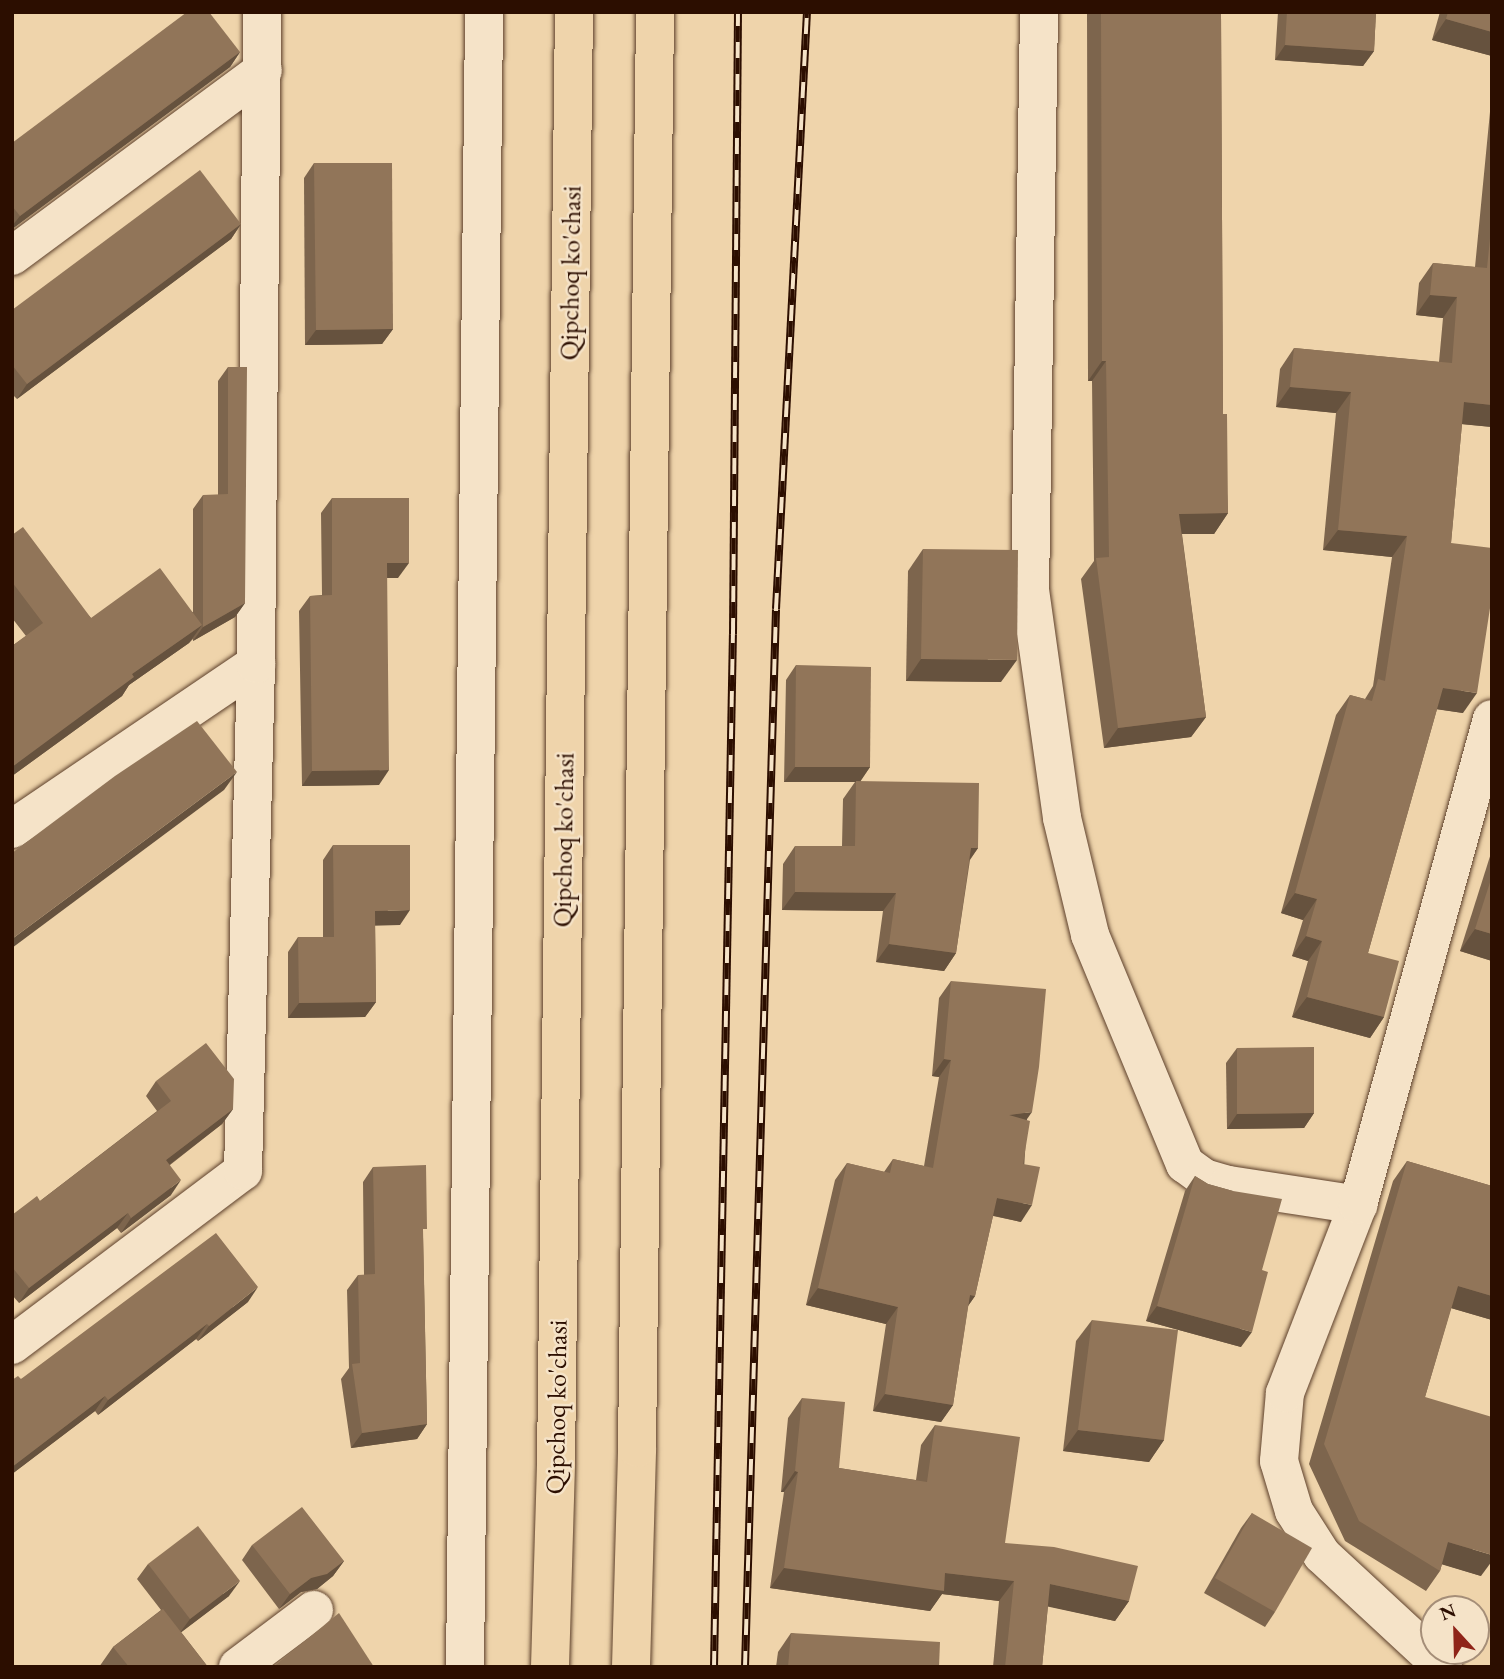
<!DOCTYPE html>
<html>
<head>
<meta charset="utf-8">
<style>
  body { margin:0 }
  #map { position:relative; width:1504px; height:1679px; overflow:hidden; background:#efd4ab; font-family:"EB Garamond",serif }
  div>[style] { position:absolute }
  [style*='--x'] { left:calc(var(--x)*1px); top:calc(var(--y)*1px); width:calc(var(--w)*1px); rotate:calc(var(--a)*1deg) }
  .roads { filter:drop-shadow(0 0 2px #5d402b) drop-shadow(0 0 2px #5d402b) }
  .minor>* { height:38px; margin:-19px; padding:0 19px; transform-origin:19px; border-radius:19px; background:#f5e3c8 }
  .major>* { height:38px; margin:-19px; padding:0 19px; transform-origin:19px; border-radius:19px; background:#efd4ab }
  .rail>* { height:8px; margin-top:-4px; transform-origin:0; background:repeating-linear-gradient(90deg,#f5e3c8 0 16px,#2c0e00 0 32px); box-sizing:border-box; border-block:2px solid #2c0e00 }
  .wall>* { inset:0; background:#7d654d }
  .shaded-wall>* { inset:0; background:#66523e }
  .building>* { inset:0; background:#917559 }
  span { translate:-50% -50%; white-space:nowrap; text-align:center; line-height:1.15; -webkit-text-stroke:5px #f5e3c8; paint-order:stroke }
  .street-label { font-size:26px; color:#2c0e00 }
  .frame { position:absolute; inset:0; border:14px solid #2c0e00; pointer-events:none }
  .north { position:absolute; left:1420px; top:1595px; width:70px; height:70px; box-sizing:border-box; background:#f5e3c8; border:2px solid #a58e78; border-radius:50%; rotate:338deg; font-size:19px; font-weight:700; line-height:28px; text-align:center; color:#2c0e00 }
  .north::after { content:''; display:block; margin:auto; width:24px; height:32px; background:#8f2418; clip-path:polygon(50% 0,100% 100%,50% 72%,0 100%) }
</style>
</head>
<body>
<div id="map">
  <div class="roads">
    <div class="minor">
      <div style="--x:1039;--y:12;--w:578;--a:90.89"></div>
      <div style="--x:1030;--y:590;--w:230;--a:82"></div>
      <div style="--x:1062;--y:818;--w:120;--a:76.5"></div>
      <div style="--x:1090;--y:935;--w:248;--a:67.5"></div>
      <div style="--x:1185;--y:1164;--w:24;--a:36"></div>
      <div style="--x:1204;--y:1178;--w:25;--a:16"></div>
      <div style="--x:1228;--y:1185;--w:132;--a:8.7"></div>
      <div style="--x:12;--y:256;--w:312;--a:-36.5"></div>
      <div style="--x:12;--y:829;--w:295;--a:-34.1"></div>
      <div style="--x:12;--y:1345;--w:289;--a:-37"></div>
      <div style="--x:243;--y:1171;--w:507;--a:-88.53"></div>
      <div style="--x:256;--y:664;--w:652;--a:-89.47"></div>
      <div style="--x:238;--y:1667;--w:95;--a:-36.9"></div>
      <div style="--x:465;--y:1667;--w:1655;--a:-89.34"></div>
      <div style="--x:1443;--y:1667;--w:165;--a:-137.2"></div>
      <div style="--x:1322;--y:1555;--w:52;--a:-122.5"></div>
      <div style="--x:1294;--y:1511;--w:52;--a:-106.7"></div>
      <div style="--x:1279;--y:1461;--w:68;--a:-85"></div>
      <div style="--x:1285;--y:1393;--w:202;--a:-68.8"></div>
      <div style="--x:1358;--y:1205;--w:504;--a:-74.59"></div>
    </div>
    <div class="major">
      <div style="--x:550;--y:1667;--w:204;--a:-88.3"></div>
      <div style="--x:556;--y:1463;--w:1451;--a:-89.29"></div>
      <div style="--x:631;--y:1667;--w:219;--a:-88.4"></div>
      <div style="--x:637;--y:1448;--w:1436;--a:-89.28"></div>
    </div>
  </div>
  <div class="rail">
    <div style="--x:714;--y:1667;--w:1033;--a:-88.95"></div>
    <div style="--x:733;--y:634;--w:622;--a:-89.54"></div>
    <div style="--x:745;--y:1667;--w:1058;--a:-88.32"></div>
    <div style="--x:776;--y:609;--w:598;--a:-87.03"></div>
  </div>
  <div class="wall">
    <div style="clip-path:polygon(1087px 12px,1221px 12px,1223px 414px,1228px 513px,1214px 534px,1182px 534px,1206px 717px,1191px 737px,1104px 748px,1081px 579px,1094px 561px,1092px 381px,1088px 381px)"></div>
    <div style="clip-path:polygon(1278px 12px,1376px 12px,1374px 51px,1363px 66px,1275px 60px)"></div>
    <div style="clip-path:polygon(1440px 12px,1492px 12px,1492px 56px,1432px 40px)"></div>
    <div style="clip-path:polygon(240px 52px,230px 67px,12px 229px,12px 143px)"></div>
    <div style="clip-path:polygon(1492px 91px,1492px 427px,1462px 424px,1451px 543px,1463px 713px,1437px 709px,1368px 953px,1384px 1017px,1370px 1038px,1292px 1017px,1308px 961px,1292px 956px,1303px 920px,1281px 913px,1336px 715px,1350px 695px,1365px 699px,1373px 686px,1392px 557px,1323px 550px,1336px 413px,1276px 407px,1280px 369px,1294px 348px,1439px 362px,1443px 318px,1416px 315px,1419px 283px,1433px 263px,1475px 267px)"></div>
    <div style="clip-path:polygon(314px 163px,393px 329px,382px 344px,305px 345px,304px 178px)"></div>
    <div style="clip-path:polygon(241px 224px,231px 239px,17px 399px,12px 394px,12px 310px)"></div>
    <div style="clip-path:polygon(228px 367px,245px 603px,235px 617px,193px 641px,193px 639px,189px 643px,129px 685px,122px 696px,12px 776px,12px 646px,26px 636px,12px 618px,12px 535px,91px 618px,193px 612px,193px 509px,203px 495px,218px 495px,218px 381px)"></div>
    <div style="clip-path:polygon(332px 498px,398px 578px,387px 578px,379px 785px,302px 786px,299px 611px,310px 596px,322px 595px,321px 513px)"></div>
    <div style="clip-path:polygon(923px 549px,1001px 682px,906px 681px,908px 571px)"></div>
    <div style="clip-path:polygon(796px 665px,870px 767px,860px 781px,978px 848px,970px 860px,956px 953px,944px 971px,876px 962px,883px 911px,782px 910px,783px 864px,795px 846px,842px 846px,843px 799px,855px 782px,784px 782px,786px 680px)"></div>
    <div style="clip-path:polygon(333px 845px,400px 925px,375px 925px,376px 1002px,365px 1017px,288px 1018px,288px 952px,298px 937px,323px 937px,323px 860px)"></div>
    <div style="clip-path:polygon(1492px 850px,1492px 961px,1460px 951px)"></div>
    <div style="clip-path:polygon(951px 981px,1027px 1119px,1021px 1222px,993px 1216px,975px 1296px,968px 1306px,953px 1405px,941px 1422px,873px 1411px,886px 1324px,806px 1305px,835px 1180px,847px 1163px,884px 1172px,893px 1159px,924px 1166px,939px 1077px,932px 1076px,939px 998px)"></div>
    <div style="clip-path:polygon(1237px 1048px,1314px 1113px,1304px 1128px,1227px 1129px,1226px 1063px)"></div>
    <div style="clip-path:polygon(156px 1081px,233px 1109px,222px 1124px,170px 1165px,171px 1195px,121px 1233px,117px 1228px,19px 1303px,12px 1295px,12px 1215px,40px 1201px,157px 1111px,146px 1096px)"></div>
    <div style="clip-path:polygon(1407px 1161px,1492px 1186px,1492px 1320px,1451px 1308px,1425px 1397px,1481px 1576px,1442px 1564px,1440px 1571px,1426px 1591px,1345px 1541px,1309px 1464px,1393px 1181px)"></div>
    <div style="clip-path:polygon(373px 1167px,423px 1236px,427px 1424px,417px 1439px,351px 1448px,341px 1379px,349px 1368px,347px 1290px,358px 1275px,364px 1275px,363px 1182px)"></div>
    <div style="clip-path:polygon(1195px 1176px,1208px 1184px,1233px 1191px,1241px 1347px,1146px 1321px,1185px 1191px)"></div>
    <div style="clip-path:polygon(248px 1302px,198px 1341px,196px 1339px,98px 1415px,95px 1411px,12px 1474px,12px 1380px,21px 1379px)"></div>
    <div style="clip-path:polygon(1092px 1320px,1164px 1440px,1149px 1462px,1063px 1451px,1076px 1341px)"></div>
    <div style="clip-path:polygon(802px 1398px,839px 1468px,916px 1480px,921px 1445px,935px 1425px,1005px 1543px,1129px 1601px,1115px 1621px,1048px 1606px,1042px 1667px,993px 1667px,999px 1601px,942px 1594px,930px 1611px,770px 1588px,784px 1492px,781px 1492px,788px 1418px)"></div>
    <div style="clip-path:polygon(1252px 1513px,1275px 1612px,1265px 1627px,1204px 1593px,1241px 1528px)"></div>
    <div style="clip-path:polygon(252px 1545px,344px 1561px,333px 1576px,317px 1589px,301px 1592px,279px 1609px,242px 1560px)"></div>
    <div style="clip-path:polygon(148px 1564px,229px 1596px,181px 1632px,208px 1667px,99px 1667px,113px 1647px,161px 1610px,137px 1579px)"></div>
    <div style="clip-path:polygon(791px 1633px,939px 1667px,776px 1667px,778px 1652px)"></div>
  </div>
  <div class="shaded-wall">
    <div style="clip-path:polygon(352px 12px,429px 12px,352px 13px)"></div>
    <div style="clip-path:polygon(1446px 19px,1492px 32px,1492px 56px,1432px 40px)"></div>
    <div style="clip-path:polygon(1285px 45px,1374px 51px,1363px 66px,1275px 60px)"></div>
    <div style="clip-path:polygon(240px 52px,230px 67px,12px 229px,12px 226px,20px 216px)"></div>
    <div style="clip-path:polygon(241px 224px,231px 239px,17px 399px,27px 384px)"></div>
    <div style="clip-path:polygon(1430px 295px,1457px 297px,1443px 318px,1416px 315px)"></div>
    <div style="clip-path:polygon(393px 329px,382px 344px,305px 345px,316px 330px)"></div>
    <div style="clip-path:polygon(1102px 361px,1106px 361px,1092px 381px,1088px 381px)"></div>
    <div style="clip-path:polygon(1290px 387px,1351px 392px,1336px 413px,1276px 407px)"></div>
    <div style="clip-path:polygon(1464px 402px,1492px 405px,1492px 427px,1450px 423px)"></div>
    <div style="clip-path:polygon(1228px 513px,1214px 534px,1165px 534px,1179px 514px)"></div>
    <div style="clip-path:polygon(1338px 530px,1407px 536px,1392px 557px,1323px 550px)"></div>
    <div style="clip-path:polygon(387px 563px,409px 563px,398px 578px,376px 578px)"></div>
    <div style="clip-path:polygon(245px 603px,235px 617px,193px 641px,203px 627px)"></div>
    <div style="clip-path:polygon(202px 625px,189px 643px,129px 685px,122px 696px,12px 776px,12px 767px,132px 674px)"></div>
    <div style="clip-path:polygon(921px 659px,1017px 660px,1001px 682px,906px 681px)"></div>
    <div style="clip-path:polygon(1443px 688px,1477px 693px,1463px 713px,1428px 708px)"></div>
    <div style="clip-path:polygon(1206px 717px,1191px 737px,1104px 748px,1118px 728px)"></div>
    <div style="clip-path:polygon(795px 767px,870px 767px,860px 782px,784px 782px)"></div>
    <div style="clip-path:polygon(389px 770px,379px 785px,302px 786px,312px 771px)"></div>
    <div style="clip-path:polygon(237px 772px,224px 790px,12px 948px,12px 939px)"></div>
    <div style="clip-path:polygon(971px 848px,978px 848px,965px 866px)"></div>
    <div style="clip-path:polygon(795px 892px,896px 893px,883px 911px,782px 910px)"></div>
    <div style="clip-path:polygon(1295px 893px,1317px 899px,1303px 920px,1281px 913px)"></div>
    <div style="clip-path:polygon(410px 910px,400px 925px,364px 926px,375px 911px)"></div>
    <div style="clip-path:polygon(1475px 929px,1492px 934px,1492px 961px,1460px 951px)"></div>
    <div style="clip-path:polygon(1306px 936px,1322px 941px,1308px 961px,1292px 956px)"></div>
    <div style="clip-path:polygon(889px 944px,956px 953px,944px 971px,876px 962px)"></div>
    <div style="clip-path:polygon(1307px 997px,1384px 1017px,1370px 1038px,1292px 1017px)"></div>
    <div style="clip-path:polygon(376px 1002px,365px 1017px,288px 1018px,299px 1003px)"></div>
    <div style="clip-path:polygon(944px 1059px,951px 1060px,939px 1077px,932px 1076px)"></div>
    <div style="clip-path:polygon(233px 1109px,222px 1124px,156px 1175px,166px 1160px)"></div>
    <div style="clip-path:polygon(1032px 1112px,1020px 1129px,1009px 1115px)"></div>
    <div style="clip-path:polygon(1314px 1113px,1304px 1128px,1227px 1129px,1237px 1114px)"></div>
    <div style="clip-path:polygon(181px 1180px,171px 1195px,121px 1233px,131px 1218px)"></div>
    <div style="clip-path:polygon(997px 1198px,1032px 1205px,1021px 1222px,986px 1214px)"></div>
    <div style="clip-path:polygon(128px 1213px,117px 1228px,19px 1303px,29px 1288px)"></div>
    <div style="clip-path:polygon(1458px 1286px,1492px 1296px,1492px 1320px,1444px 1306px)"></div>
    <div style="clip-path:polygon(258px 1287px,248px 1302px,198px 1341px,209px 1326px)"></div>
    <div style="clip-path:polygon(818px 1288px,898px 1307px,886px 1324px,806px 1305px)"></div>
    <div style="clip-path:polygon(970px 1295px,975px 1296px,963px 1313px)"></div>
    <div style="clip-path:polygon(1157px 1306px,1252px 1332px,1241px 1347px,1146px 1321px)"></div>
    <div style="clip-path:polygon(207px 1324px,196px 1339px,98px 1415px,108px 1400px)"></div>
    <div style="clip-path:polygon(885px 1394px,953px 1405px,941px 1422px,873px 1411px)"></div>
    <div style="clip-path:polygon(105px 1396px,95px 1411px,12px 1474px,12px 1467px)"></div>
    <div style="clip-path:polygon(427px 1424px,417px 1439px,351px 1448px,362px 1433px)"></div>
    <div style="clip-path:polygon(1078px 1430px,1164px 1440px,1149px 1462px,1063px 1451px)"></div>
    <div style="clip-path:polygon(795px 1471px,798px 1472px,784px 1492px,781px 1492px)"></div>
    <div style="clip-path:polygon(1448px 1542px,1492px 1555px,1492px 1561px,1481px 1576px,1434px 1562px)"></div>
    <div style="clip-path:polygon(344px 1561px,333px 1576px,317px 1589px,301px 1592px,279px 1609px,290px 1594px,311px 1578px)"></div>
    <div style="clip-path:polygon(784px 1568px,945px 1573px,1014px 1581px,999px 1601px,942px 1594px,930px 1611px,770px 1588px)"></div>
    <div style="clip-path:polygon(240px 1581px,229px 1596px,179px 1634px,190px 1619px)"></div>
    <div style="clip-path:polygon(1050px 1584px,1129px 1601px,1115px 1621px,1036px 1604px)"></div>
  </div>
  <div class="building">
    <div style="clip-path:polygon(187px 12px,209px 12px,240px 52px,20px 216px,12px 206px,12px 143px)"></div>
    <div style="clip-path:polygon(1101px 12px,1221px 12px,1223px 414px,1227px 414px,1228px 513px,1179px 514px,1206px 717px,1118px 728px,1096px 558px,1109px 557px,1106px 361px,1102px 361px)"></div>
    <div style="clip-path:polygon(1287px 12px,1376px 12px,1374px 51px,1285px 45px)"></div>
    <div style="clip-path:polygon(1448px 12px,1492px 12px,1492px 32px,1446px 19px)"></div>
    <div style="clip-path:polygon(314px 163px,392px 163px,393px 329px,316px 330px)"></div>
    <div style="clip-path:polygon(200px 170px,241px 224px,27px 384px,12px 365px,12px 310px)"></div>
    <div style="clip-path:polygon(1492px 219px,1492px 405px,1464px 402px,1451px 543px,1492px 548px,1492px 595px,1477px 693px,1443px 688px,1368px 953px,1399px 961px,1384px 1017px,1307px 997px,1322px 941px,1306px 936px,1317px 899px,1295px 893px,1350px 695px,1372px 701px,1378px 679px,1385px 681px,1407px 536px,1338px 530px,1351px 392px,1290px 387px,1294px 348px,1452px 363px,1457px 297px,1430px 295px,1433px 263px,1487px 268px)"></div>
    <div style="clip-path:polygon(228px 367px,247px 367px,245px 603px,203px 627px,203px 495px,228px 494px)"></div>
    <div style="clip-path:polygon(332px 498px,409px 498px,409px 563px,387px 563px,389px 770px,312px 771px,310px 596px,332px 595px)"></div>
    <div style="clip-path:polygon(23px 527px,91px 618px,160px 568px,202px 625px,132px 674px,134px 677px,12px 767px,12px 646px,43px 623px,12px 582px,12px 535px)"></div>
    <div style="clip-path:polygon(923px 549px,1018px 550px,1017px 660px,921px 659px)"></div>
    <div style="clip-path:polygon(796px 665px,871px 667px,870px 767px,795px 767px)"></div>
    <div style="clip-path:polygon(197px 721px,237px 772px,12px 939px,12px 853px,115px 776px)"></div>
    <div style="clip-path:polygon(856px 781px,979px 783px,978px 848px,971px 848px,956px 953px,889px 944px,896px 893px,795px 892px,795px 846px,855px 846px)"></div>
    <div style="clip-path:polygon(333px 845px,410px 845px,410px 910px,375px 911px,376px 1002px,299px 1003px,298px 937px,334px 937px)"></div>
    <div style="clip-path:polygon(1492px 876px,1492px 934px,1475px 929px)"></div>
    <div style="clip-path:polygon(951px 981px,1046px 989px,1039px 1067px,1032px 1112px,1009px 1115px,1030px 1121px,1023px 1164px,1040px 1167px,1032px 1205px,997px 1198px,975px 1296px,970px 1295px,953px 1405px,885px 1394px,898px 1307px,818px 1288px,847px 1163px,890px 1173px,893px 1159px,933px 1168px,951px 1060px,944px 1059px)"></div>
    <div style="clip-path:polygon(206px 1043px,234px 1079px,233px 1109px,166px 1160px,181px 1180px,131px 1218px,128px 1213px,29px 1288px,12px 1267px,12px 1215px,37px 1196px,40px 1201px,171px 1101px,156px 1081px)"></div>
    <div style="clip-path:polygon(1314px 1047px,1314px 1113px,1237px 1114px,1237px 1048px)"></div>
    <div style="clip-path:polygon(1407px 1161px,1492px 1186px,1492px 1296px,1458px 1286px,1425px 1397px,1492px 1417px,1492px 1555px,1448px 1542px,1440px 1571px,1359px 1521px,1324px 1444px)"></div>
    <div style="clip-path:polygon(426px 1165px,427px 1229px,423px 1229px,427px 1424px,362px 1433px,352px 1364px,360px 1363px,358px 1275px,375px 1274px,373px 1167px)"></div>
    <div style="clip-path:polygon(1195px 1176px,1208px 1184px,1233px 1191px,1282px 1199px,1262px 1270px,1268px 1272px,1252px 1332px,1157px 1306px)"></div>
    <div style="clip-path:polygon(216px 1233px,258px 1287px,209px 1326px,207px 1324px,108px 1400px,105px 1396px,12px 1467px,12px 1380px,18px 1376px,21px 1379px)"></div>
    <div style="clip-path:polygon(1092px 1320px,1178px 1330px,1164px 1440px,1078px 1430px)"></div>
    <div style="clip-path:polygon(802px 1398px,845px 1402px,839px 1468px,927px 1482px,935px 1425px,1020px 1437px,1005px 1543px,1054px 1547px,1138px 1566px,1129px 1601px,1050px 1584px,1042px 1667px,1005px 1667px,1014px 1581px,945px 1573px,944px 1591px,784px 1568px,798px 1472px,795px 1471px)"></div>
    <div style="clip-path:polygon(302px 1507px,344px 1561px,327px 1574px,311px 1578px,290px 1594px,252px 1545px)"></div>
    <div style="clip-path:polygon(1252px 1513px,1312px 1548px,1275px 1612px,1215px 1578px)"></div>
    <div style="clip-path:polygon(198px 1526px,240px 1581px,190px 1619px,148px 1564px)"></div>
    <div style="clip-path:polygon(163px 1609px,208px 1667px,129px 1667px,113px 1647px)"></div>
    <div style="clip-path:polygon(339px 1613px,374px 1667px,273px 1667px)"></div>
    <div style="clip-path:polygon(791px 1633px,940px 1642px,939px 1667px,788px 1667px)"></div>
  </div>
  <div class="street-label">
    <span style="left:571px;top:273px;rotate:-89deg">Qipchoq ko'chasi</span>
    <span style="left:564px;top:840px;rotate:-89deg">Qipchoq ko'chasi</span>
    <span style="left:557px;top:1407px;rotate:-89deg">Qipchoq ko'chasi</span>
  </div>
  <div class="frame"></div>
  <div class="north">N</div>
</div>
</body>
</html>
